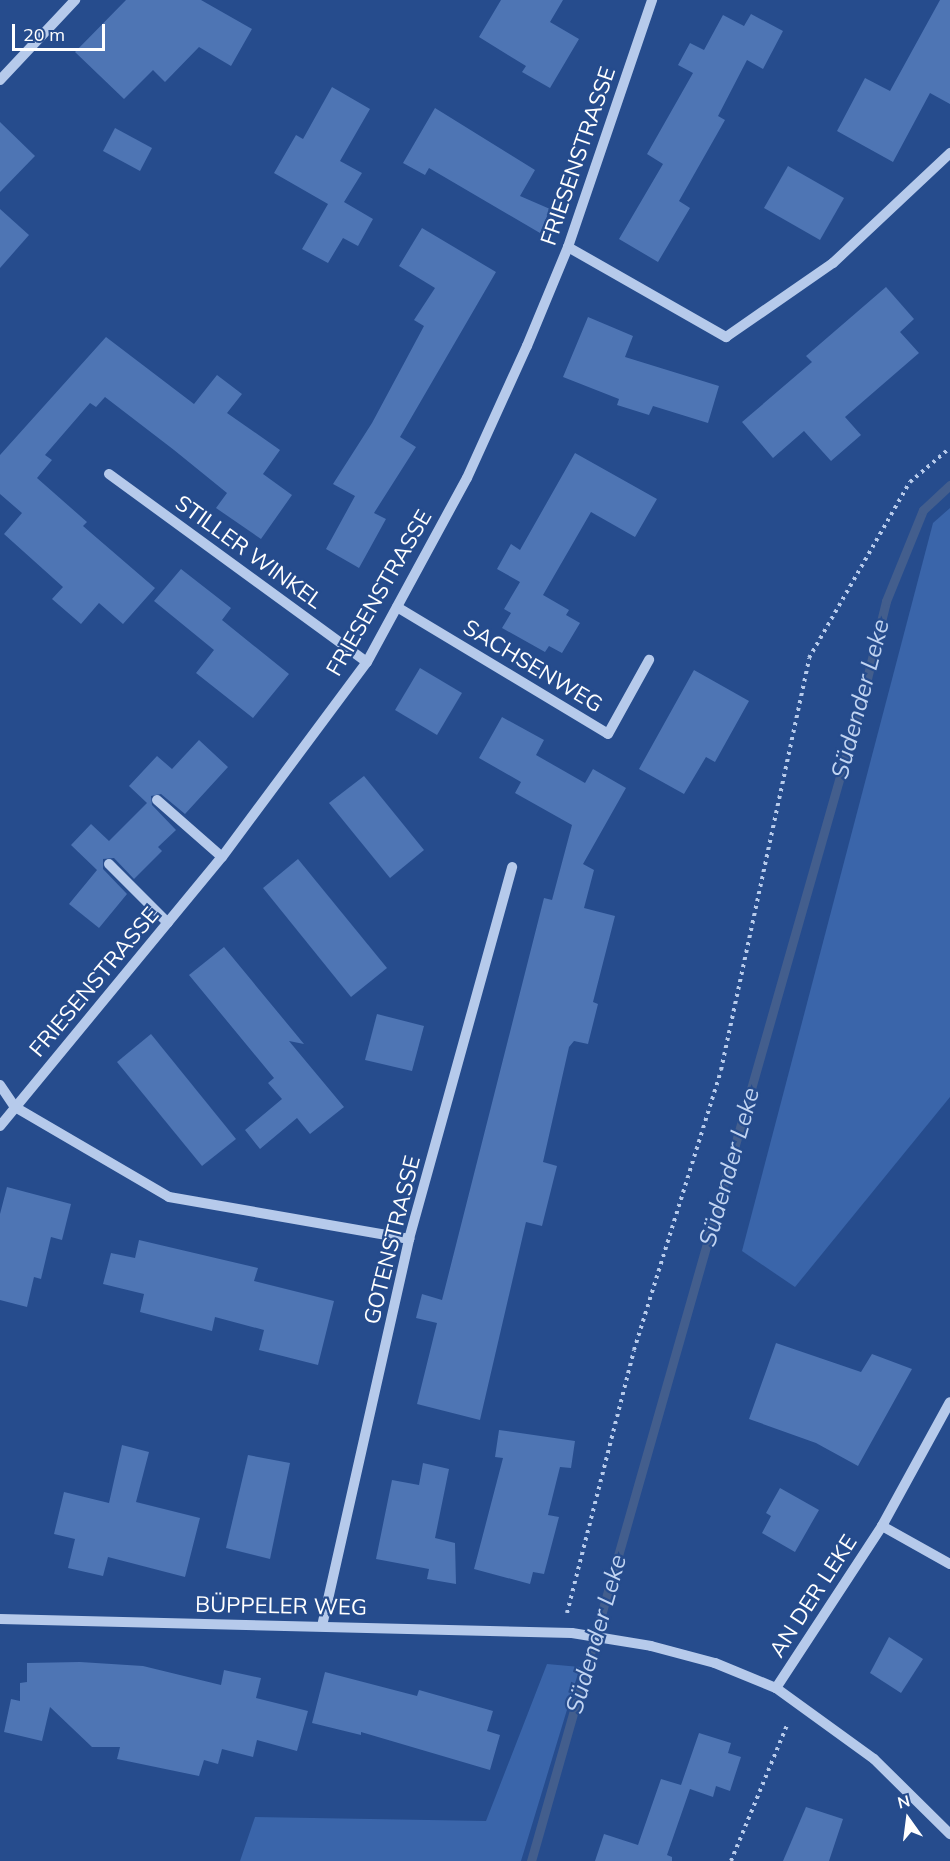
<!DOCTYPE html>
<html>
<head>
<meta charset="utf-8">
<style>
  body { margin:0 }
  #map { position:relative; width:950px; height:1861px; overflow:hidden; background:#264c8d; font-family:Mulish,sans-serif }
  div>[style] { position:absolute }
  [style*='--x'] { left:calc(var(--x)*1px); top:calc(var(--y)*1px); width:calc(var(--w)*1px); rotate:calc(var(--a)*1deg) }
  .green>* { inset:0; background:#3a65aa }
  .stream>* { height:9px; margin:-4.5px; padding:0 4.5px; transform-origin:4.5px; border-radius:4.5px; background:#435e8d }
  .building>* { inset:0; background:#4e75b4 }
  .path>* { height:4px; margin-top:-2px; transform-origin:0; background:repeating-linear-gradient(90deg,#b6caeb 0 3px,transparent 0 7.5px) }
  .minor>* { height:10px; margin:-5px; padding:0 5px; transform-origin:5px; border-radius:5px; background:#b6caeb }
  span { translate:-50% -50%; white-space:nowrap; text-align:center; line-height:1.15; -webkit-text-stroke:4.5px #264c8d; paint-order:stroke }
  .street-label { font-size:22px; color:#fff }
  .water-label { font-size:24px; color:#c1d4f2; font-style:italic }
  .north { position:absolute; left:878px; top:1789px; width:60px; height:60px; -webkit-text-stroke:4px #264c8d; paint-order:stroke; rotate:346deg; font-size:16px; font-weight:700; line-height:24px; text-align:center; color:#fff }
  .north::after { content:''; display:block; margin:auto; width:21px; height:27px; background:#fff; clip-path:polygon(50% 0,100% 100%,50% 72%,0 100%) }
  .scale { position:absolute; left:12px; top:24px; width:93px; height:27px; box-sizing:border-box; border:3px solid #fff; border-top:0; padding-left:8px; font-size:18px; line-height:21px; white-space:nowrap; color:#fff; -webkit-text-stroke:4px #264c8d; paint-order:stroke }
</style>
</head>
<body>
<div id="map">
  <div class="green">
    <div style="clip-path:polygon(950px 508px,950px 1097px,795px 1287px,742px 1251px,933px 523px)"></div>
    <div style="clip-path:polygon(547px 1664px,580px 1667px,521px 1861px,240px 1861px,255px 1817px,486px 1821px)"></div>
  </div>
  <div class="stream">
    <div style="--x:531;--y:1861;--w:1208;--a:-74.1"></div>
    <div style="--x:862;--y:699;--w:101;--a:-76.2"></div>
    <div style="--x:886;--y:601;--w:98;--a:-67.9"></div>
    <div style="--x:923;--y:510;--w:37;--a:-43"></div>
  </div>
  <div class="building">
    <div style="clip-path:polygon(126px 0,201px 0,252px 29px,231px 66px,199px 47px,165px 82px,153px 70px,124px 99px,75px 52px)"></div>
    <div style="clip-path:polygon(501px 0,563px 0,550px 22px,579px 39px,550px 88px,522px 72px,526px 66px,479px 37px)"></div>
    <div style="clip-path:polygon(940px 0,950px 0,950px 104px,930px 93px,893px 162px,837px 131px,865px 78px,890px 91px)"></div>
    <div style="clip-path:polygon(751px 14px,783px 31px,763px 69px,747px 60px,718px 116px,725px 120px,679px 201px,690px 208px,658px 262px,619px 239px,663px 164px,647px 154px,693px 73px,678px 65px,690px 43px,704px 50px,723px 15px,744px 26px)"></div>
    <div style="clip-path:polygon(332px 87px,370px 109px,340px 161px,362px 173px,344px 202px,373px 219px,358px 246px,343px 238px,328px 263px,302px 249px,328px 204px,274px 173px,296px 135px,303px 139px)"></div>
    <div style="clip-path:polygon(435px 108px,535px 170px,520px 196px,550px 209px,540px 233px,429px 168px,425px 175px,403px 163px)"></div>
    <div style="clip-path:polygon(0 122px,35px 156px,0 192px)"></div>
    <div style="clip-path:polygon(115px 128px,152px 148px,140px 171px,103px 151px)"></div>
    <div style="clip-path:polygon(788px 166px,844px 198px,820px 240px,764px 208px)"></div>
    <div style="clip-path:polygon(0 209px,29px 235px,0 268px)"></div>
    <div style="clip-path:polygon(422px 228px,496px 272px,400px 437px,416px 447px,374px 513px,386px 519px,359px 568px,326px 549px,355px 496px,333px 484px,372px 423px,424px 326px,414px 320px,435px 288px,399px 266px)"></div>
    <div style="clip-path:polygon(886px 287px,914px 319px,900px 332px,919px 353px,845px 417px,861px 435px,831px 461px,804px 431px,773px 458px,742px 422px,812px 362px,806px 356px)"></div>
    <div style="clip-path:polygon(588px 317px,633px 336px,625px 357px,719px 386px,708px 423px,653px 406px,649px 415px,617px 405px,619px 399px,563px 377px)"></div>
    <div style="clip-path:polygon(106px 337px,194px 404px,217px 375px,242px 394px,227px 413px,280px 450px,263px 474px,292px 495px,261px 539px,216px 508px,227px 493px,174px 450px,105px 397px,96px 407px,90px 403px,45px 455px,52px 460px,37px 478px,87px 522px,83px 526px,155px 588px,123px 624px,99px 603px,81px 624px,52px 599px,63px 587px,4px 534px,22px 513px,0 494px,0 455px)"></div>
    <div style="clip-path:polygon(575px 453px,657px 499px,635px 537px,591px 512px,543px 595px,569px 610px,566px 615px,580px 623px,562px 653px,549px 646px,545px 652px,502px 628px,511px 613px,504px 609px,520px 582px,497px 569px,511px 544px,520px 550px)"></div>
    <div style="clip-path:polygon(181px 569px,231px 608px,222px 620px,289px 674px,253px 718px,196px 673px,214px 650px,154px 601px)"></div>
    <div style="clip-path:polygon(420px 668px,462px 693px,437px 735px,395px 710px)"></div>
    <div style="clip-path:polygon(694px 670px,749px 701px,715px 762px,706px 757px,684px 794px,639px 769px)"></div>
    <div style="clip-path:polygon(502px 717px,544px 740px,536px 755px,585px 783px,593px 769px,626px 788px,583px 864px,594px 870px,584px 908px,615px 916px,593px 1002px,598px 1004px,588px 1044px,574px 1041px,569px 1047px,543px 1162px,557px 1166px,542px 1226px,526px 1222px,480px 1420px,417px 1404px,437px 1323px,416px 1318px,422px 1294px,442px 1300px,544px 898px,552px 900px,572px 825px,515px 793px,521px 782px,479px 758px)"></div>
    <div style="clip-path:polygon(199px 740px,228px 767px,185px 814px,161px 794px,151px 796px,152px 805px,176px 830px,158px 847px,162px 851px,134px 879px,114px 858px,103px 859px,103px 869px,127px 894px,99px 928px,69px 904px,97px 870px,71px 845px,91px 824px,109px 841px,147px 803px,129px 786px,157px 756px,172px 769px)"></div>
    <div style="clip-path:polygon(364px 776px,424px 850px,390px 878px,329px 803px)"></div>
    <div style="clip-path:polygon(298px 859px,387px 968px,351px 997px,263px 888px)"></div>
    <div style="clip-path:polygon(224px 947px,304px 1044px,289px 1041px,344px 1107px,310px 1134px,297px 1118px,260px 1149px,245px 1130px,282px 1099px,268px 1083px,274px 1078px,189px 975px)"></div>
    <div style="clip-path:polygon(377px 1014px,424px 1026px,412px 1071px,365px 1060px)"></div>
    <div style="clip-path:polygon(151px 1034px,236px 1139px,202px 1166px,117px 1062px)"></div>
    <div style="clip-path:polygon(7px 1187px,71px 1204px,62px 1240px,51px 1237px,41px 1279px,34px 1277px,27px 1307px,0 1300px,0 1214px)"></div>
    <div style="clip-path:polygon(139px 1240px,258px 1268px,254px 1281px,334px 1301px,318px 1365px,259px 1350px,264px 1330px,215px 1317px,212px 1331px,140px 1312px,144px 1294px,103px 1284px,111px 1253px,135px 1258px)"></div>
    <div style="clip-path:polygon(776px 1343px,861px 1372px,872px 1354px,912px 1369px,858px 1466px,816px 1443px,749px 1419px)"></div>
    <div style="clip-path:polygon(499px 1430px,575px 1441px,571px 1468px,560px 1467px,548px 1515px,559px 1517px,544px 1574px,533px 1572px,530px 1584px,474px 1569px,503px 1458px,495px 1457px)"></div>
    <div style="clip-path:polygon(122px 1445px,149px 1452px,136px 1502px,200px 1518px,185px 1577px,108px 1557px,103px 1576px,68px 1568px,75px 1539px,54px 1534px,64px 1492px,109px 1503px)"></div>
    <div style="clip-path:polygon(248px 1455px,290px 1463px,270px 1559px,226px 1548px)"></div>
    <div style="clip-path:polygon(423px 1463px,449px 1469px,435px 1538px,455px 1543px,456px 1584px,427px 1579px,429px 1569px,376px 1559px,392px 1480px,419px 1485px)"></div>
    <div style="clip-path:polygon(780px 1488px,819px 1510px,795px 1552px,762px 1533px,771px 1516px,766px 1513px)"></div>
    <div style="clip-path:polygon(889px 1637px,923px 1659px,901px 1693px,870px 1673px)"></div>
    <div style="clip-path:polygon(80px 1662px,143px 1666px,221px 1685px,224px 1670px,261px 1678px,256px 1698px,308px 1711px,297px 1751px,257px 1740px,253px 1757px,222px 1749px,218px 1764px,204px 1760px,199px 1776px,117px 1759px,120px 1747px,92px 1747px,50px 1707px,42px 1741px,4px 1732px,11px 1699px,20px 1701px,20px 1683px,27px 1682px,27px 1663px)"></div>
    <div style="clip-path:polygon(325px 1672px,417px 1696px,419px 1690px,493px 1711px,487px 1731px,500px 1735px,490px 1770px,361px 1732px,361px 1735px,312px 1723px)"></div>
    <div style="clip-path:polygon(699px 1733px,731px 1743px,728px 1753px,741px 1757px,730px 1791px,716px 1786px,713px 1797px,690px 1789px,667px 1855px,672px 1857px,672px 1861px,595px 1861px,604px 1834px,638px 1845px,661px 1779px,681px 1785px)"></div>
    <div style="clip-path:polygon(806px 1807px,843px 1819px,829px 1861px,783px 1861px)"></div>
  </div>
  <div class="path">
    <div style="--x:567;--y:1613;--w:271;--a:-75.7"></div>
    <div style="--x:634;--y:1350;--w:293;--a:-72.7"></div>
    <div style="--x:721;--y:1070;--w:421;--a:-77.9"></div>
    <div style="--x:809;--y:658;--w:203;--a:-60.2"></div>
    <div style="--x:910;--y:482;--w:52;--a:-40.4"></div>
    <div style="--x:731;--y:1861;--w:149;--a:-67.6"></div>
  </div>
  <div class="minor">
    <div style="--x:0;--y:80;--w:110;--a:-46.8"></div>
    <div style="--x:568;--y:247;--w:182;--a:29.7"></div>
    <div style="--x:726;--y:337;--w:130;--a:-34.7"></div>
    <div style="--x:833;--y:263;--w:161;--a:-43.2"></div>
    <div style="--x:109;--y:474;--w:319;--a:36.1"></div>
    <div style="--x:397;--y:607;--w:246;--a:31"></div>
    <div style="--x:608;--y:734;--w:85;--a:-61"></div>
    <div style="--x:157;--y:800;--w:86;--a:41.2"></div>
    <div style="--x:109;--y:864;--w:83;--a:45"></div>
    <div style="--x:0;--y:1085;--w:27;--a:56"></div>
    <div style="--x:15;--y:1107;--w:178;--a:30.3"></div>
    <div style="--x:169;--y:1197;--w:244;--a:9.9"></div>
    <div style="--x:0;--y:1126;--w:349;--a:-50.5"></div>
    <div style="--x:222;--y:857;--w:243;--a:-53.4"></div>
    <div style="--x:367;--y:662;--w:209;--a:-61.5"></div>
    <div style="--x:467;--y:478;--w:145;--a:-65.6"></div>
    <div style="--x:527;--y:346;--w:107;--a:-67.5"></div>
    <div style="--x:568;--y:247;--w:261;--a:-71.2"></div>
    <div style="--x:882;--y:1526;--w:78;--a:29.2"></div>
    <div style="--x:0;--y:1619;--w:572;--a:1.4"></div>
    <div style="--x:572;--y:1633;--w:80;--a:9.3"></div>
    <div style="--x:651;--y:1646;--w:66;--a:14.9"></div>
    <div style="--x:715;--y:1663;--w:66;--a:22.3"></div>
    <div style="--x:776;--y:1688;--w:121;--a:35.9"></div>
    <div style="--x:874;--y:1759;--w:107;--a:44.6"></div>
    <div style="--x:322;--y:1626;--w:397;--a:-77.3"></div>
    <div style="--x:409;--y:1239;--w:386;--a:-74.5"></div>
    <div style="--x:776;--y:1688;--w:194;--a:-56.8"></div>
    <div style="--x:882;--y:1526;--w:141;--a:-61.3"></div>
  </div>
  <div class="street-label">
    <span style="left:578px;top:156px;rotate:-71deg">FRIESENSTRASSE</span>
    <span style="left:249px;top:552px;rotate:36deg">STILLER WINKEL</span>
    <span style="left:379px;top:593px;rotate:-60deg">FRIESENSTRASSE</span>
    <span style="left:533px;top:666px;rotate:31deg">SACHSENWEG</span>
    <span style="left:94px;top:982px;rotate:-50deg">FRIESENSTRASSE</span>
    <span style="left:392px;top:1240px;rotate:-76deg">GOTENSTRASSE</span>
    <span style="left:813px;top:1596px;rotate:-57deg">AN DER LEKE</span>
    <span style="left:281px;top:1606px;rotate:1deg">BÜPPELER WEG</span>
  </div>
  <div class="water-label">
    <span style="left:860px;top:699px;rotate:-75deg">Südender Leke</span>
    <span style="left:729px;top:1167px;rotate:-74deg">Südender Leke</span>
    <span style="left:596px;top:1634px;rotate:-74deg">Südender Leke</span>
  </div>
  <div class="north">N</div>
  <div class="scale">20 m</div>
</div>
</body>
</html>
